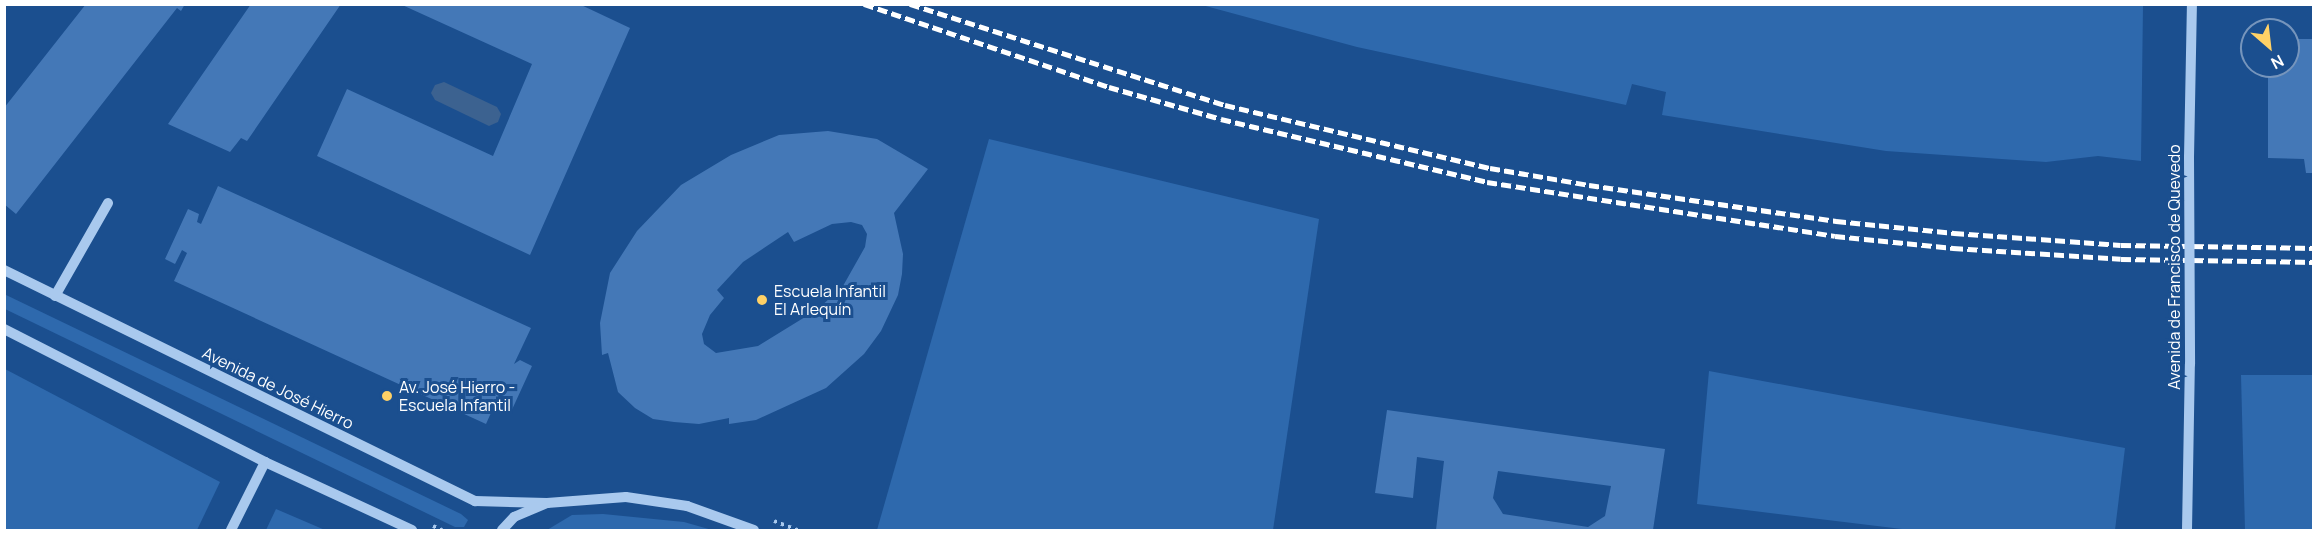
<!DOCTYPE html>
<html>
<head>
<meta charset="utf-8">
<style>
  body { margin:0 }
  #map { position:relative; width:2318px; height:535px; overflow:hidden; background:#1b4f8f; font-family:Manrope,sans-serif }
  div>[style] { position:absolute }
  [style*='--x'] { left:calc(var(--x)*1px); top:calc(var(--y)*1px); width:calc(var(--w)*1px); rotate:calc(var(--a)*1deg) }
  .green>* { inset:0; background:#2e69ad }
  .water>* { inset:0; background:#3c6290 }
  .building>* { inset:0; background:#4478b7 }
  .path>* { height:4px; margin-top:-2px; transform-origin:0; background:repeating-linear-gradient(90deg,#a9c9ee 0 3px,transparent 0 7.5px) }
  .minor>* { height:10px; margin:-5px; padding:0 5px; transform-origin:5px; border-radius:5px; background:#a9c9ee }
  .rail>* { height:4.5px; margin-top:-2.25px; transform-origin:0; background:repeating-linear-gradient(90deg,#fff 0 10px,transparent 0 14.5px) }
  .minor-bridge>* { height:10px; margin:-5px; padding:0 5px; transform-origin:5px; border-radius:5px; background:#a9c9ee }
  .dots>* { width:16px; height:16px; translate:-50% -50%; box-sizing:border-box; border:3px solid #1b4f8f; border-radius:50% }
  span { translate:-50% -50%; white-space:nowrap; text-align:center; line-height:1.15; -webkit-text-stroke:6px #1b4f8f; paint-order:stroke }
  .street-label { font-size:16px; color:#fff }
  .poi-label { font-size:16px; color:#fff }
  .left { translate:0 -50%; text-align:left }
  .frame { position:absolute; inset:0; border:6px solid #fff; pointer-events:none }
  .north { position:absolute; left:2240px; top:18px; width:60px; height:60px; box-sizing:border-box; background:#1b4f8f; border:2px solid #7695bc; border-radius:50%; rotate:152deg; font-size:16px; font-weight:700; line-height:24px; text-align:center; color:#fff }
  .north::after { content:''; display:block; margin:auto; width:21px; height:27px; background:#ffd166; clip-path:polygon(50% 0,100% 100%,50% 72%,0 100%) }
</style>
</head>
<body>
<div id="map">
  <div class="green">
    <div style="clip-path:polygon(1202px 5px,2143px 5px,2141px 161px,2098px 156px,2046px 162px,1886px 151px,1662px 115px,1666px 92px,1632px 84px,1626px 105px,1357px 47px)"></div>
    <div style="clip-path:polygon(989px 139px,1319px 219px,1273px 530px,877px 530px)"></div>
    <div style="clip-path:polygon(4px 294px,461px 514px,468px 520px,464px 527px,455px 527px,5px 309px)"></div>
    <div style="clip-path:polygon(5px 369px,220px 482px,197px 530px,5px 530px)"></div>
    <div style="clip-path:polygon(1709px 371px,2125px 448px,2115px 530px,1910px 530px,1697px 504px)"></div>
    <div style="clip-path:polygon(2241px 375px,2313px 375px,2313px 530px,2245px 530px)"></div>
    <div style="clip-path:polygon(276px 509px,325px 530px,266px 530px)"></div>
    <div style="clip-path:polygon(603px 514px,684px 522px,712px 530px,547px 530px,572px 515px)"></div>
  </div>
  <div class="water">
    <div style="clip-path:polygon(444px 82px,497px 107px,501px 114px,498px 122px,489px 126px,435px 100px,431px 93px,435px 85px)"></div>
  </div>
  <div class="building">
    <div style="clip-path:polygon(86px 4px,185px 4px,181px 11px,177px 8px,16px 214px,4px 204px,4px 108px)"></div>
    <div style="clip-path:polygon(251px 4px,341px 4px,247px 141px,241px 138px,230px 152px,168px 124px)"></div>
    <div style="clip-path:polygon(400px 4px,579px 4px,630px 28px,530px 255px,317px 156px,347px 89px,493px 156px,532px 64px)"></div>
    <div style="clip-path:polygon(2288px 39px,2313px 39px,2313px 173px,2306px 173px,2304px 159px,2268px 158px,2268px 66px,2288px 66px)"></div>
    <div style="clip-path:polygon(evenodd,828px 131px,877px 139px,928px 169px,894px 213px,903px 254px,902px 274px,898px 295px,881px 331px,864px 354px,826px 388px,756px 420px,729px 424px,729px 418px,699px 424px,674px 422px,653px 419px,635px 408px,618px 392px,608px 353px,602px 355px,600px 323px,610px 273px,637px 231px,681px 185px,731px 155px,779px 135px,828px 131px,851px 222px,862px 225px,867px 234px,865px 247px,843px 286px,818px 309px,758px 346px,716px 353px,704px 344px,702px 334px,710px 315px,724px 298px,717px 290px,743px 262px,788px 232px,794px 242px,832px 224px,851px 222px)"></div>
    <div style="clip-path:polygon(218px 186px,531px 328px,514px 364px,520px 360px,532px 366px,510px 414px,499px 408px,504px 396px,499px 395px,486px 424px,174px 281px,187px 253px,182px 250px,175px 264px,165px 259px,188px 209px,199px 214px,197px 222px,201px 224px)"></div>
    <div style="clip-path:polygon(evenodd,1387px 410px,1665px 449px,1653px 530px,1436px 530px,1444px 461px,1417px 457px,1413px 498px,1375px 493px,1387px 410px,1498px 471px,1611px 486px,1605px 516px,1588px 527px,1503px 514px,1493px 498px,1498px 471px)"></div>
  </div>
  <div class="path">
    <div style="--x:774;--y:521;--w:26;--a:21"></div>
    <div style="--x:433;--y:526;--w:10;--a:24"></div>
  </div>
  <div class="minor">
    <div style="--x:2189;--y:157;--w:153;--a:-88.9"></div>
    <div style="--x:4;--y:270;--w:525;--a:26.13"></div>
    <div style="--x:475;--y:501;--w:72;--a:1.6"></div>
    <div style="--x:55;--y:296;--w:107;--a:-60.3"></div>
    <div style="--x:4;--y:329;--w:293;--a:27"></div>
    <div style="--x:265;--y:462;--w:162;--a:24.8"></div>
    <div style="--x:231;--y:530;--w:76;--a:-63.4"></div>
    <div style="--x:502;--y:530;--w:18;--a:-47"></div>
    <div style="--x:514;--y:517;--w:36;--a:-23"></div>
    <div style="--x:547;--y:503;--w:79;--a:-4.3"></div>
    <div style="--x:626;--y:497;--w:62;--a:8.4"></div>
    <div style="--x:687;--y:506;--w:71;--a:19.7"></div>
    <div style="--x:2187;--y:530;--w:166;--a:-89"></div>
  </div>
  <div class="rail">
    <div style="--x:864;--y:4;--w:259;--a:18.7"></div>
    <div style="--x:1109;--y:87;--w:116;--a:15.9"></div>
    <div style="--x:1221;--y:119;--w:273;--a:13.3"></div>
    <div style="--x:1487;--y:182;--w:352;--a:8.8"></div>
    <div style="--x:1835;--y:236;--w:119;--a:5.8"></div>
    <div style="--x:1953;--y:248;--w:168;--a:3.7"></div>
    <div style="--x:2121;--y:259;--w:193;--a:0.9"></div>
    <div style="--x:910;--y:4;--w:331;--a:17.8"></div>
    <div style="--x:1225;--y:105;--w:272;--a:13.4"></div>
    <div style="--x:1490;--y:168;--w:100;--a:9.7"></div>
    <div style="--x:1589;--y:185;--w:250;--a:8.3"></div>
    <div style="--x:1836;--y:221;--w:119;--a:5.8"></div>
    <div style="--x:1954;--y:233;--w:167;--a:4.1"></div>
    <div style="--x:2121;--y:245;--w:193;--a:0.9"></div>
  </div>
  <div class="minor-bridge">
    <div style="--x:2189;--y:157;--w:207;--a:89.7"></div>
  </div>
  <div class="dots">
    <div style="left:762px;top:300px;background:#ffd166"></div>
    <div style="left:387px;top:396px;background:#ffd166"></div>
  </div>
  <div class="street-label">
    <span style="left:2174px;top:267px;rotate:-90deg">Avenida de Francisco de Quevedo</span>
    <span style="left:278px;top:388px;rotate:26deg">Avenida de José Hierro</span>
  </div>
  <div class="poi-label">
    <span class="left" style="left:774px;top:300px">Escuela Infantil<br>El Arlequín</span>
    <span class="left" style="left:399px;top:396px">Av. José Hierro -<br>Escuela Infantil</span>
  </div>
  <div class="frame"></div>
  <div class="north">N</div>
</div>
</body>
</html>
